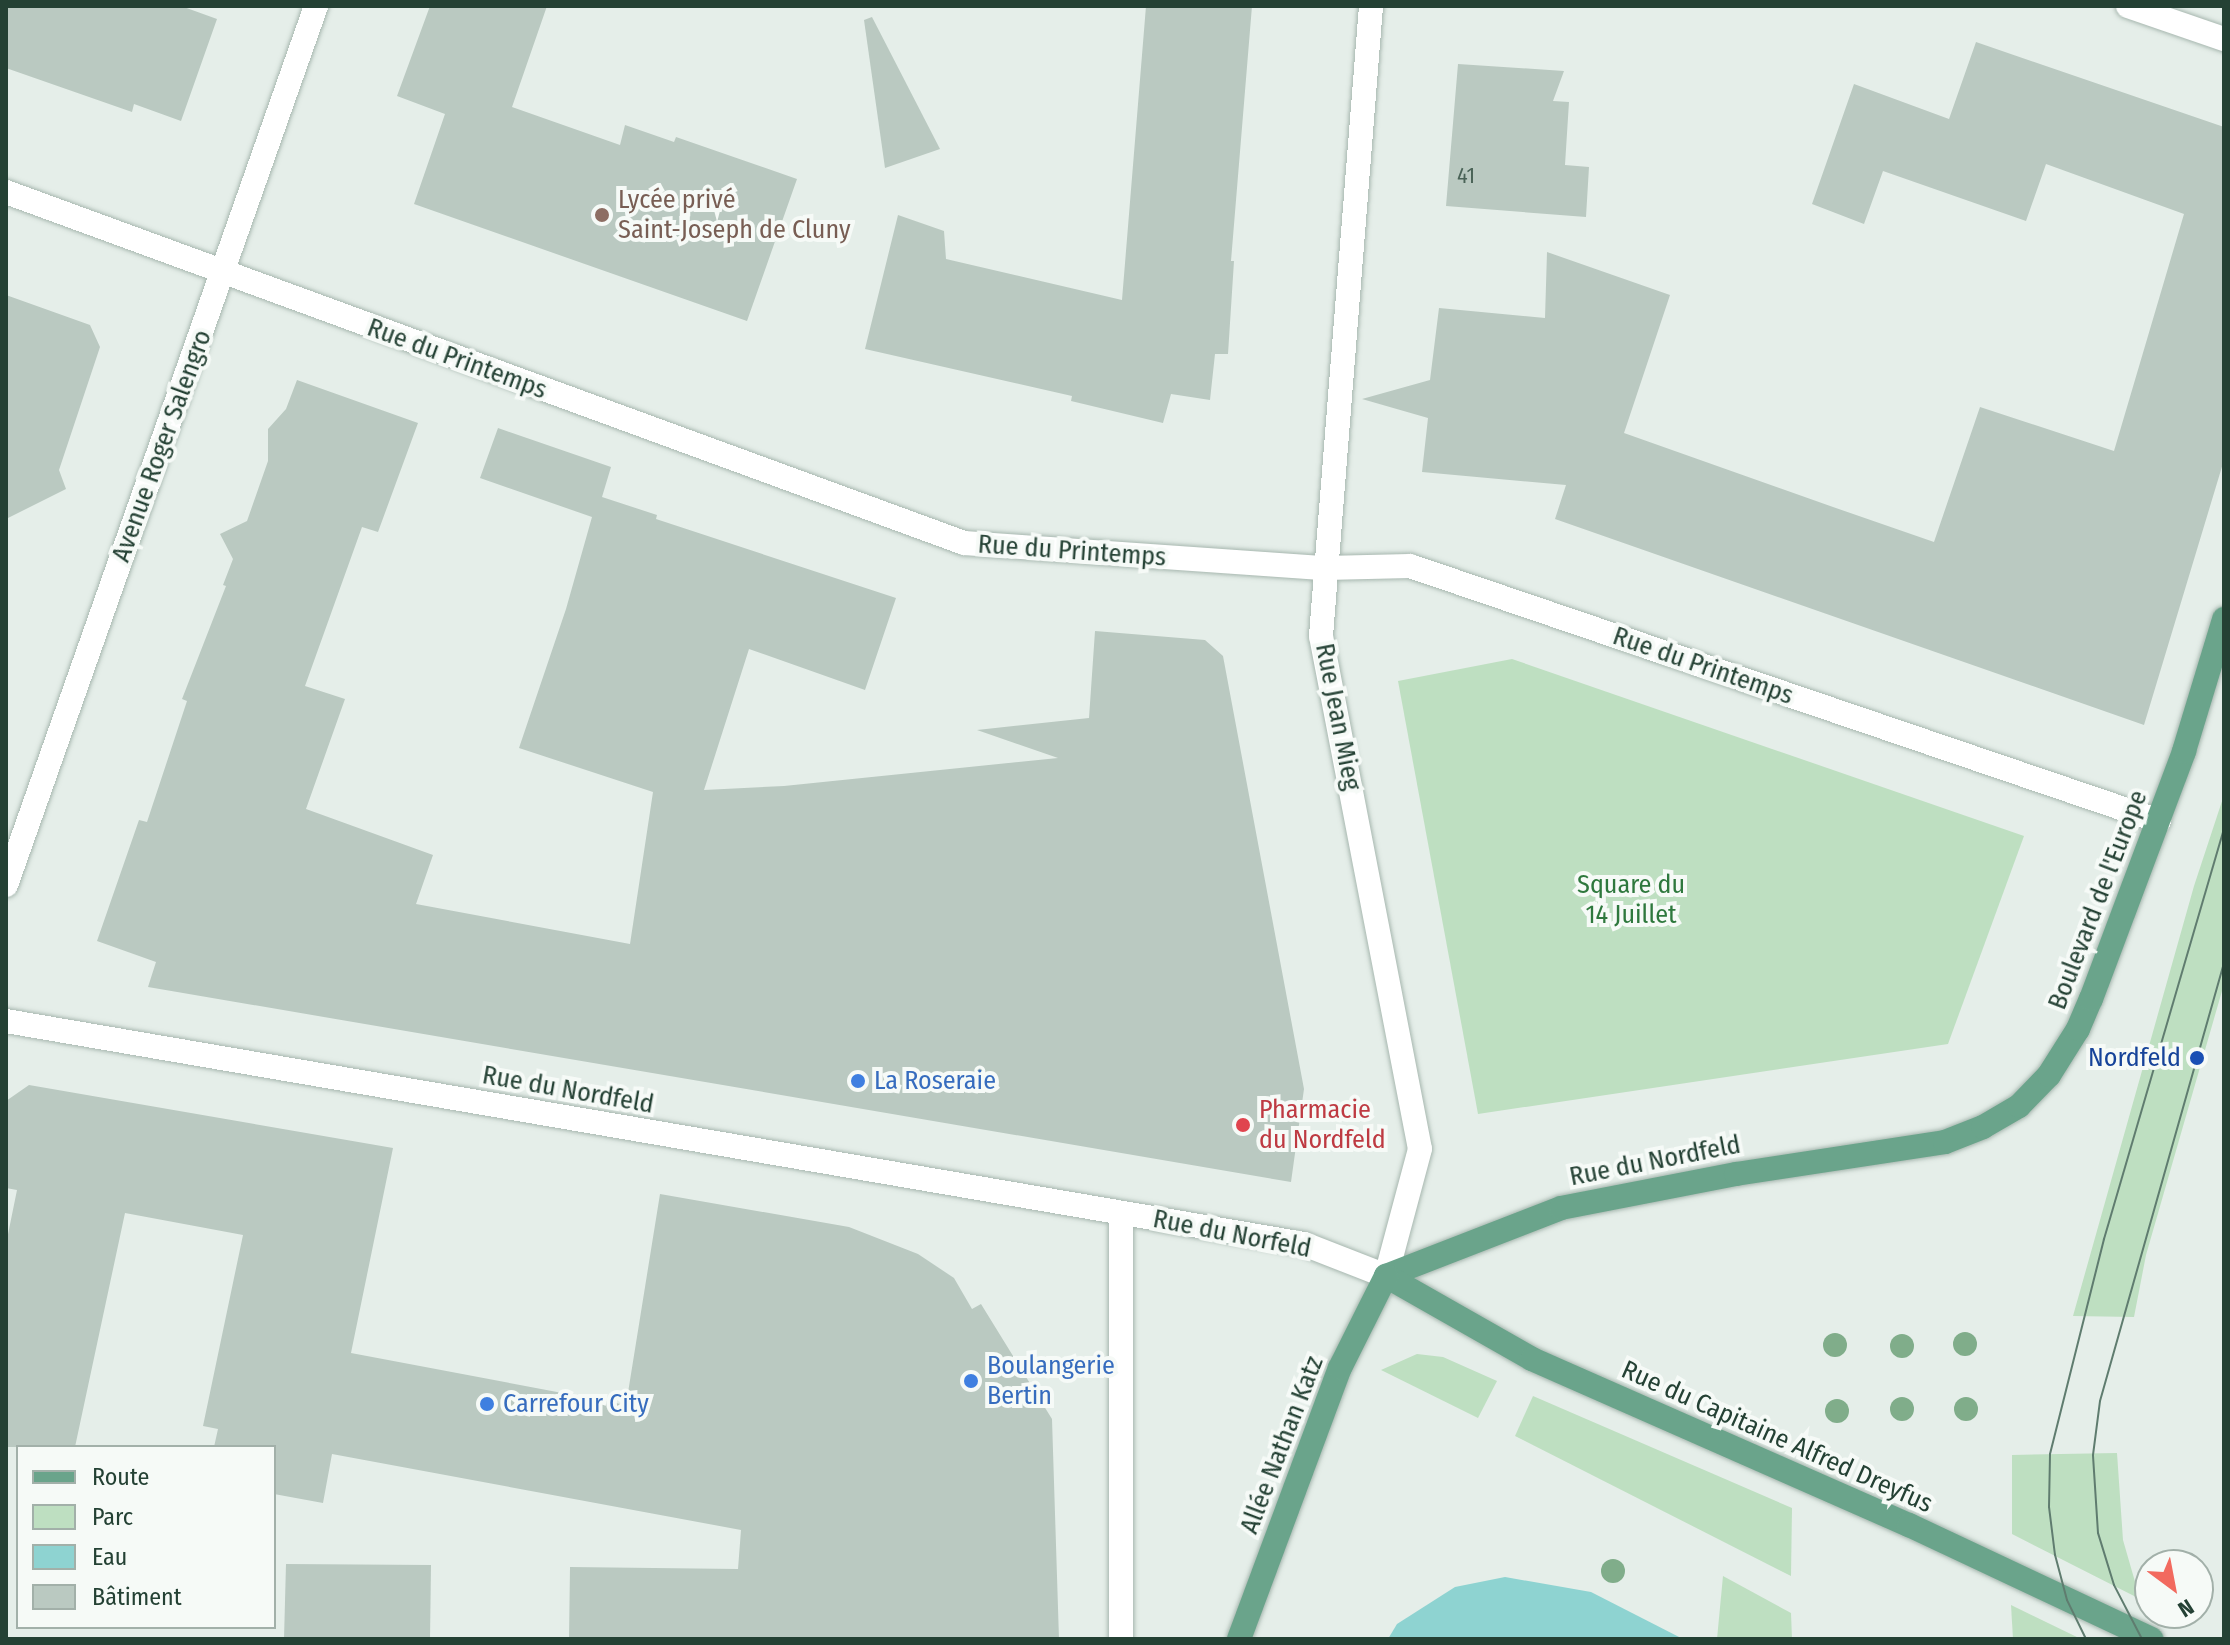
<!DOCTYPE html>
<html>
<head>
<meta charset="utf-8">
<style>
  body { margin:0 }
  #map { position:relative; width:2230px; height:1645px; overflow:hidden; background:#e5eee9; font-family:"Fira Sans Condensed",sans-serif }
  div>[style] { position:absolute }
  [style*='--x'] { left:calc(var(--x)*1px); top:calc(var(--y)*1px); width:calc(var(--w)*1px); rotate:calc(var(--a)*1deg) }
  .green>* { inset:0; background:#bedfc1 }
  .water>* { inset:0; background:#8ed3d1 }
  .building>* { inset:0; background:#bac9c1 }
  .roads { filter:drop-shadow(0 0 2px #a7b7af) drop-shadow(0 0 2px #a7b7af) }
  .street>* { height:24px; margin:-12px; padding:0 12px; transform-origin:12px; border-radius:12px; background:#fff }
  .secondary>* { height:24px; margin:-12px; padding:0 12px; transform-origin:12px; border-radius:12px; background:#fff }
  .primary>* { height:24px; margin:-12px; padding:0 12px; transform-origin:12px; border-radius:12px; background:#6aa48b }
  .tram>* { height:2px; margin:-1px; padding:0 1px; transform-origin:1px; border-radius:1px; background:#5f7c6f }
  .trees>* { width:24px; height:24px; margin:-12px; border-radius:50%; background:#80ad8a }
  .dots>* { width:22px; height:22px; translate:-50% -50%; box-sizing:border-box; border:4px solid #f6faf7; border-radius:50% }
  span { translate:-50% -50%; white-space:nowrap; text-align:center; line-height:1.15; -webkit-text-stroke:8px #f6faf7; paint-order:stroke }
  .number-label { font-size:22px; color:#4a6357 }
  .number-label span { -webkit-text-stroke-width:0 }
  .education-label { font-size:26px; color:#785e54 }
  .left { translate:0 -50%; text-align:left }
  .street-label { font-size:26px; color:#244134 }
  .park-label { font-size:26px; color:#2e783d }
  .transit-label { font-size:26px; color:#164399 }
  .right { translate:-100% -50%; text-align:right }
  .shop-label { font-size:26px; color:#366cbe }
  .health-label { font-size:26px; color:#be3a42 }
  .frame { position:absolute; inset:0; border:8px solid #244134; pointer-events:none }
  .legend { position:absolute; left:16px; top:1445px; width:260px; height:184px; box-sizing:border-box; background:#f6faf7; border:2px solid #a2b0a9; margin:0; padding:10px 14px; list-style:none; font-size:24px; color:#244134 }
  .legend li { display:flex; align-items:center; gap:16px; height:40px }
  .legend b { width:40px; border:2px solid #a2b0a9 }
  .north { position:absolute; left:2134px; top:1549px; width:80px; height:80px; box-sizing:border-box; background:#f6faf7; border:2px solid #a2b0a9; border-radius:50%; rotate:148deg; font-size:22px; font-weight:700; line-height:32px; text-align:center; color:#244134 }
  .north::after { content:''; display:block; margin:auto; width:28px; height:36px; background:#f26a5f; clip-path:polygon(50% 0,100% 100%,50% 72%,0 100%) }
</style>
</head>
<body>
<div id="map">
  <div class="green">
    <div style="clip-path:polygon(1512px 659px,2024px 836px,1948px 1044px,1478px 1114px,1398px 681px)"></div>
    <div style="clip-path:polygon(2224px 795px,2224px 984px,2146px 1255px,2134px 1317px,2073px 1316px,2194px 886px)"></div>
    <div style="clip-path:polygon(1417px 1354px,1443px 1357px,1497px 1381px,1478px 1418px,1381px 1370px)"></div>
    <div style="clip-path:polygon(1533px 1396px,1792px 1508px,1791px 1576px,1515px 1436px)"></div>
    <div style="clip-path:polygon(2117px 1453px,2123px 1540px,2140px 1599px,2012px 1534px,2012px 1455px)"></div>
    <div style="clip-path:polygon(1723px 1576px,1791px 1613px,1792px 1639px,1717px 1639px)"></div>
    <div style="clip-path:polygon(2011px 1605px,2081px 1639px,2013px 1639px)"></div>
  </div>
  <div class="water">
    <div style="clip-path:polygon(1505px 1577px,1591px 1592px,1683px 1639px,1388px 1639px,1397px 1624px,1455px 1587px)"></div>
  </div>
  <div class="building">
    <div style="clip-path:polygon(6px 6px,181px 6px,217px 19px,181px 121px,134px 104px,132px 112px,6px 68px)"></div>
    <div style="clip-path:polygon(430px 6px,547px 6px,512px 107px,620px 145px,625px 125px,674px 142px,676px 137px,797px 179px,747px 321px,414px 204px,445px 114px,397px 96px)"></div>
    <div style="clip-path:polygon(1146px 6px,1252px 6px,1231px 261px,1234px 261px,1228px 354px,1215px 354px,1210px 400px,1171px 394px,1163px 423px,1071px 401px,1072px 396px,865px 349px,898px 215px,944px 231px,946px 259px,1122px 300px)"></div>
    <div style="clip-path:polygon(872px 17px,940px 149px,885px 168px,864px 20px)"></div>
    <div style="clip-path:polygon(1976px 42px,2224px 127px,2224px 460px,2144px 725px,1555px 519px,1566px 485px,1422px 472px,1428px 418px,1362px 399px,1430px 380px,1439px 308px,1545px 318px,1547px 252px,1670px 295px,1624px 433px,1833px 507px,1934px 542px,1980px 407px,2114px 451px,2184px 214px,2046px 164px,2026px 221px,1883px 171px,1864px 224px,1812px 204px,1854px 84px,1949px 119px)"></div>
    <div style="clip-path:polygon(1458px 64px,1564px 71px,1553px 101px,1569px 102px,1565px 165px,1589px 167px,1586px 217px,1446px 206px)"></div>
    <div style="clip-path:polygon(6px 295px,90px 325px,100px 347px,59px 470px,66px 489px,6px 519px)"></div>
    <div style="clip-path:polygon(297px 380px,418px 423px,378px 532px,362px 527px,305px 686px,345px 699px,306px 809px,433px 855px,416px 904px,630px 944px,653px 792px,519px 748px,566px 609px,592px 517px,480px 478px,498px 428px,611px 467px,602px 497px,657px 515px,656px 519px,896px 598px,865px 690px,749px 649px,704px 790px,784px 786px,1058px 758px,977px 730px,1089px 718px,1095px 631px,1205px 640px,1223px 656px,1304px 1089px,1291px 1182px,148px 987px,156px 962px,97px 941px,139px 820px,147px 822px,187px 701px,182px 699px,226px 586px,223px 585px,233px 559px,220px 534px,247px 521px,268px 461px,268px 429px,286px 409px)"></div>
    <div style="clip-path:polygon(29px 1085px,393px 1148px,351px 1353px,626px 1405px,660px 1194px,849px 1227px,918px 1254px,954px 1278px,972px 1309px,981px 1304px,1052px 1419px,1059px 1639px,569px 1639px,570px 1567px,738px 1569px,741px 1530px,332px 1454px,323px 1503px,274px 1494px,274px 1447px,214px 1447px,218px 1429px,203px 1426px,243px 1235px,125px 1213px,75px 1447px,6px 1447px,6px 1244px,17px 1190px,6px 1188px,6px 1101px)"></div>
    <div style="clip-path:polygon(286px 1564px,431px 1565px,430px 1639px,284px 1639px)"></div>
  </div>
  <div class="roads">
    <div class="street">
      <div style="--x:1371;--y:6;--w:632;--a:94.54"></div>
      <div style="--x:1321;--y:636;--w:522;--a:79.08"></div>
      <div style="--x:1420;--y:1149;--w:131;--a:105"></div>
      <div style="--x:2128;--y:6;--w:102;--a:19"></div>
      <div style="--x:6;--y:192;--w:1020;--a:20.12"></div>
      <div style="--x:964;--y:543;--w:362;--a:4"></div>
      <div style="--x:1325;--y:568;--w:85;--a:-1.3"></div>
      <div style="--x:1410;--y:566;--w:791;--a:18.8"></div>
      <div style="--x:6;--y:885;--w:932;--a:-70.57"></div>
      <div style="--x:1121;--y:1213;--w:426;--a:90"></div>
    </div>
    <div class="secondary">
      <div style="--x:6;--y:1021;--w:1317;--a:9.75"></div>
      <div style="--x:1304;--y:1244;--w:88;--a:21.3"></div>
    </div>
    <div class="primary">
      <div style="--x:1386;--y:1276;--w:188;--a:-21.2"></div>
      <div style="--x:1561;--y:1208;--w:178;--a:-11"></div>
      <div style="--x:1736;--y:1174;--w:211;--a:-8.7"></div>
      <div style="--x:1945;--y:1142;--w:41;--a:-21.5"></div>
      <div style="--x:1983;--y:1127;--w:42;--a:-30.3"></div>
      <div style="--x:2019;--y:1106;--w:43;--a:-45.9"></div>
      <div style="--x:2049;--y:1075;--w:54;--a:-57.8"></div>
      <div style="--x:2078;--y:1029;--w:33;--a:-67"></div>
      <div style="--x:2091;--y:999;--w:265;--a:-69.4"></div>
      <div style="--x:2184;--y:751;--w:138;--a:-73.1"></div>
      <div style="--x:1386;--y:1276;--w:168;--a:29.6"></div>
      <div style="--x:1532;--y:1359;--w:412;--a:23.8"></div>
      <div style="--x:1909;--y:1525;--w:268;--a:25.2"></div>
      <div style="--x:1239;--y:1639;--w:289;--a:-69.6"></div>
      <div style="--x:1340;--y:1368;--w:103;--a:-63.4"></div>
    </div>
  </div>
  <div class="tram">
    <div style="--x:2086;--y:1639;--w:43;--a:-116"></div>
    <div style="--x:2067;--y:1600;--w:47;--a:-104.9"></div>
    <div style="--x:2055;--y:1555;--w:48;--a:-97.1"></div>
    <div style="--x:2049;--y:1507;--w:53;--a:-88.9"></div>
    <div style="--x:2050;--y:1454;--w:222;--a:-75.9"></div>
    <div style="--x:2104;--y:1239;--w:427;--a:-73.7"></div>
    <div style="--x:2142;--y:1639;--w:61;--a:-117.4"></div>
    <div style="--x:2114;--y:1585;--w:54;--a:-107.1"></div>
    <div style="--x:2098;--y:1533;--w:78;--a:-93.7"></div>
    <div style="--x:2093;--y:1455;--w:54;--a:-82.6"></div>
    <div style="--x:2100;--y:1401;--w:454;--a:-74.2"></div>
  </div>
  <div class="trees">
    <div style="left:1965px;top:1344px"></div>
    <div style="left:1835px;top:1345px"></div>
    <div style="left:1902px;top:1346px"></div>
    <div style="left:1902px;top:1409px"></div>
    <div style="left:1966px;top:1409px"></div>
    <div style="left:1837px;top:1411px"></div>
    <div style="left:1613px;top:1571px"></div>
  </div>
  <div class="dots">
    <div style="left:602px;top:215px;background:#8d6e63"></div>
    <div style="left:2197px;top:1058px;background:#1a4fb4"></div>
    <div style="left:858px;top:1081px;background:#3f7fe0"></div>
    <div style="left:1243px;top:1125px;background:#e0444e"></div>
    <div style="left:971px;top:1381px;background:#3f7fe0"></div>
    <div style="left:487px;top:1404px;background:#3f7fe0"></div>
  </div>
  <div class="number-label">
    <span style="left:1466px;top:176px">41</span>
  </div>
  <div class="education-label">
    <span class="left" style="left:618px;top:215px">Lycée privé<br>Saint-Joseph de Cluny</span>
  </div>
  <div class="street-label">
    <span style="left:457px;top:359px;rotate:20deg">Rue du Printemps</span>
    <span style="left:162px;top:446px;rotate:-70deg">Avenue Roger Salengro</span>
    <span style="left:1072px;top:551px;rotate:4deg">Rue du Printemps</span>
    <span style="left:1703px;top:666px;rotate:19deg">Rue du Printemps</span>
    <span style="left:1338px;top:717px;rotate:79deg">Rue Jean Mieg</span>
    <span style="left:2098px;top:900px;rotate:-69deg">Boulevard de l'Europe</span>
    <span style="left:568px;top:1090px;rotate:10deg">Rue du Nordfeld</span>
    <span style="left:1655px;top:1161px;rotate:-11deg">Rue du Nordfeld</span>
    <span style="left:1232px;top:1234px;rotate:11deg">Rue du Norfeld</span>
    <span style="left:1777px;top:1437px;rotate:24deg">Rue du Capitaine Alfred Dreyfus</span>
    <span style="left:1282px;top:1445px;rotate:-69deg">Allée Nathan Katz</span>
  </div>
  <div class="park-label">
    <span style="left:1631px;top:900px">Square du<br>14 Juillet</span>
  </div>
  <div class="transit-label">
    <span class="right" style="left:2181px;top:1058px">Nordfeld</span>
  </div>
  <div class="shop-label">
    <span class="left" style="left:874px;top:1081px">La Roseraie</span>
    <span class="left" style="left:987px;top:1381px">Boulangerie<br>Bertin</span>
    <span class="left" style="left:503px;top:1404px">Carrefour City</span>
  </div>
  <div class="health-label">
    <span class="left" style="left:1259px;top:1125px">Pharmacie<br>du Nordfeld</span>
  </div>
  <div class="frame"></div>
  <ul class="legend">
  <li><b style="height:10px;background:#6aa48b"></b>Route</li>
  <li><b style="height:22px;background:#bedfc1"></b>Parc</li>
  <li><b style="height:22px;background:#8ed3d1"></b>Eau</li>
  <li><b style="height:22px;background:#bac9c1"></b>Bâtiment</li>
  </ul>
  <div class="north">N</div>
</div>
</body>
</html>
